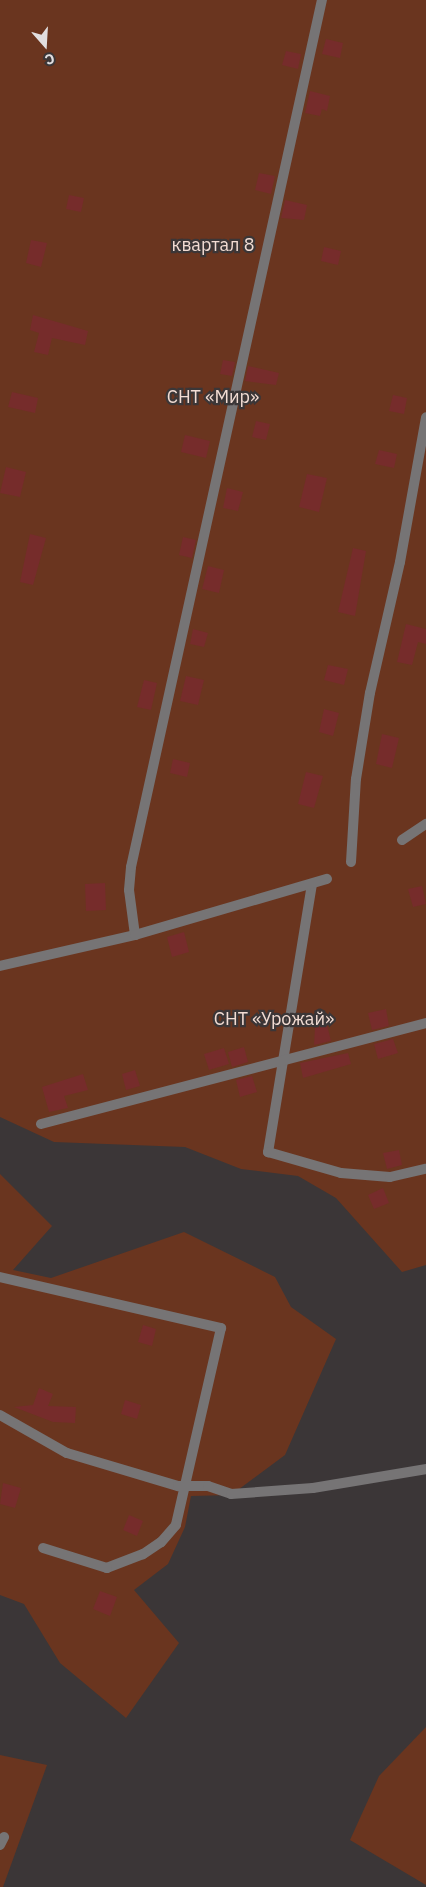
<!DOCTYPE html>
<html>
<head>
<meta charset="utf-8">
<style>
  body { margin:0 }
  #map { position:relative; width:426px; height:1887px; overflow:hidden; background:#3b3637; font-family:"IBM Plex Sans",sans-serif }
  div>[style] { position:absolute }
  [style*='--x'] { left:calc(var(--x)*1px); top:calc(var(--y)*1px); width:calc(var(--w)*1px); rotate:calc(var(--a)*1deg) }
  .green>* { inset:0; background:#6a351f }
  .building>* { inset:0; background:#762c2b }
  .lane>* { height:10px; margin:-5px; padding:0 5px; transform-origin:5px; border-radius:5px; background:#767475 }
  .street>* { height:10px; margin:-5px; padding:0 5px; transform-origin:5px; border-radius:5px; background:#767475 }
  span { translate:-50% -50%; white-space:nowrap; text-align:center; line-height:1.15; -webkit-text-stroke:4.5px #3b3637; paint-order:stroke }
  .park-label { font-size:18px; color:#f2dcd3 }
  .north { position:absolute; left:20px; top:20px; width:50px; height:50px; -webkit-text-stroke:4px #3b3637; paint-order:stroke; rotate:161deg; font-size:14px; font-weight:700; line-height:20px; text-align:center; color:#e1dedf }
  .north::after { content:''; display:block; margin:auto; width:18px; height:22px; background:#e1dedf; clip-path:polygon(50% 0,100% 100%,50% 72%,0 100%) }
</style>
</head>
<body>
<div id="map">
  <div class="green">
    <div style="clip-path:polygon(0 0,426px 0,426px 1265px,402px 1272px,336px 1198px,298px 1176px,241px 1169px,185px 1147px,54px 1142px,0 1117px)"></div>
    <div style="clip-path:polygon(0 1174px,52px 1226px,13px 1270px,51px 1278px,184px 1232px,275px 1277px,291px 1307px,336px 1339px,285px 1455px,231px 1495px,191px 1496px,185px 1527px,168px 1564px,134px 1590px,179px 1643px,126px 1718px,60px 1663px,24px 1604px,0 1595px)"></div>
    <div style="clip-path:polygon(426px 1727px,426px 1885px,350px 1840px,379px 1776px)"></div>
    <div style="clip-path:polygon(0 1755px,47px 1765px,3px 1887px,0 1887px)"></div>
  </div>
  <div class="building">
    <div style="clip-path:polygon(326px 39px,343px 43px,340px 58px,322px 54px)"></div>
    <div style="clip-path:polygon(286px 51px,301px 54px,298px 69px,282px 65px)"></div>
    <div style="clip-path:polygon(310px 91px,330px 96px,327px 111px,322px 109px,320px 116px,305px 113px)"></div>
    <div style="clip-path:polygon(259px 173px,275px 176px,271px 194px,255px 190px)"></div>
    <div style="clip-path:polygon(69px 195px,84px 198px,81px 212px,66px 209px)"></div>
    <div style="clip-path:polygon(285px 200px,307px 205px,304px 220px,281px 218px)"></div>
    <div style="clip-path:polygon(31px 240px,47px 243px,41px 267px,26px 263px)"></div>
    <div style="clip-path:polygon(324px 247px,341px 251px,338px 265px,321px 261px)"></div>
    <div style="clip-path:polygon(33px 315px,88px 331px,85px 345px,52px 338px,48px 355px,34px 352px,39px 333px,30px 330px)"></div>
    <div style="clip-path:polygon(223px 360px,235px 362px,232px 376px,220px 374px)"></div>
    <div style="clip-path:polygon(248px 366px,279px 373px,276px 385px,245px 381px)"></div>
    <div style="clip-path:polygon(12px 392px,38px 398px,35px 413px,8px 407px)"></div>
    <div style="clip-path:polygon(393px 395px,407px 398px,404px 414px,389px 411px)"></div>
    <div style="clip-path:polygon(256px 421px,270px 424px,266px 440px,252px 437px)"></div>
    <div style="clip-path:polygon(185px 435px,210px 441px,206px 458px,181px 452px)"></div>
    <div style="clip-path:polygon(379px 450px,397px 454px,394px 468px,375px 464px)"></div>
    <div style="clip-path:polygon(6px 467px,26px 472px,20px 497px,0 493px)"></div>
    <div style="clip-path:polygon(307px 474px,327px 478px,319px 512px,299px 507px)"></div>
    <div style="clip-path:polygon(227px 488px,243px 492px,238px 511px,223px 508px)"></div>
    <div style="clip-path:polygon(30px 534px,46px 538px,33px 585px,20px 582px)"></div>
    <div style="clip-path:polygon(183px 537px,196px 540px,192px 558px,179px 555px)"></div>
    <div style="clip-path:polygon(353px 548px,366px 551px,355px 616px,338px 612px)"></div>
    <div style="clip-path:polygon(208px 566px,224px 570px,219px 593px,202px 589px)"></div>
    <div style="clip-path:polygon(406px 624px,426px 629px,426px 644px,418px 642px,412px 665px,397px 662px)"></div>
    <div style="clip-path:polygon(193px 629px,208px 633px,204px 647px,190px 644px)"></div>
    <div style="clip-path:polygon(328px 665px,348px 669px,344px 685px,324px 680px)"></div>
    <div style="clip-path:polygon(186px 676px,204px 680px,198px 705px,180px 701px)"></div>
    <div style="clip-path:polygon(144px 680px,157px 683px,151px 710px,137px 707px)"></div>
    <div style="clip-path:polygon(324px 709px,339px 713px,333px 736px,319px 732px)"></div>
    <div style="clip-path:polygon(382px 734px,399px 738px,392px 768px,376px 764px)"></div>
    <div style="clip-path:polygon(173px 759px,190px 763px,187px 777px,170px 773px)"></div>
    <div style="clip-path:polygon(306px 772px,323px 776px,314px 808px,298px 804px)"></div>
    <div style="clip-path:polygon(105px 883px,106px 910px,86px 911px,85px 884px)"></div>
    <div style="clip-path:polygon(422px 886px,426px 904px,413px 907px,408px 889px)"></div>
    <div style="clip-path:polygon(184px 932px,189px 952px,172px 957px,167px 937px)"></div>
    <div style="clip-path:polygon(386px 1009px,389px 1026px,372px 1030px,368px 1013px)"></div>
    <div style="clip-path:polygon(327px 1025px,331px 1041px,314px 1045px,315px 1028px)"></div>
    <div style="clip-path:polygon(393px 1039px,398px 1053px,378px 1059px,374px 1044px)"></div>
    <div style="clip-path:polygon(244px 1047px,248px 1062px,232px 1067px,228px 1052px)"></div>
    <div style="clip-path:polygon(224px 1048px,229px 1064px,209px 1070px,204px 1054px)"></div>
    <div style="clip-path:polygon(348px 1053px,351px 1064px,303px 1078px,300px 1063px)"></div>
    <div style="clip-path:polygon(135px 1070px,140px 1086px,126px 1090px,122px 1074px)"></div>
    <div style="clip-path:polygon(83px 1074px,88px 1090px,64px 1096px,68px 1108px,49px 1112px,42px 1087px)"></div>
    <div style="clip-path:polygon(252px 1076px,257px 1092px,240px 1097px,236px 1080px)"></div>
    <div style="clip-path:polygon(399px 1150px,402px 1165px,387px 1169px,383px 1153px)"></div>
    <div style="clip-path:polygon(383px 1188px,389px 1203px,374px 1209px,368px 1195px)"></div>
    <div style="clip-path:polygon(143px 1325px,156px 1329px,152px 1346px,138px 1342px)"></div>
    <div style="clip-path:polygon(39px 1388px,53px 1394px,48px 1406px,76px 1407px,75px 1423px,53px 1422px,14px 1407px,33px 1405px)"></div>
    <div style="clip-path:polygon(125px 1400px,141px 1405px,137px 1419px,121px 1414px)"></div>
    <div style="clip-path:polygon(3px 1483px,21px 1488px,15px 1508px,0 1504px)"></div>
    <div style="clip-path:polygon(129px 1515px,143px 1521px,137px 1536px,123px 1530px)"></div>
    <div style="clip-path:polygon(100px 1591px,117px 1597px,110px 1616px,93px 1609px)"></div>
  </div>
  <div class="lane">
    <div style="--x:402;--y:840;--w:29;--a:-34"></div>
    <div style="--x:351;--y:862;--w:83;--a:-86.6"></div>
    <div style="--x:356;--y:779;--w:87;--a:-80.8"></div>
    <div style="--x:370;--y:693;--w:134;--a:-77.1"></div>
    <div style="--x:400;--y:562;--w:147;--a:-79.8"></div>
    <div style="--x:312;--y:884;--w:272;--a:99.3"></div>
    <div style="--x:268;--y:1152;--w:76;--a:16"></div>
    <div style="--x:341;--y:1173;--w:49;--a:4.7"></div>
    <div style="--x:390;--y:1177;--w:37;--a:-13"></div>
    <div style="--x:135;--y:935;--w:45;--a:-97.6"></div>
    <div style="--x:129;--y:890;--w:23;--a:-85"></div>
    <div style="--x:131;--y:867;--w:888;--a:-77.58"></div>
    <div style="--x:41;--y:1124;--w:398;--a:-14.7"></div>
    <div style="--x:0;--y:1277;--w:227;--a:13"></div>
    <div style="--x:221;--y:1328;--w:202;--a:102.9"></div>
    <div style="--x:176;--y:1525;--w:23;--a:131"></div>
    <div style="--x:161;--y:1542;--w:22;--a:146"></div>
    <div style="--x:143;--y:1554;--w:39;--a:159"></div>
    <div style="--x:107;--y:1568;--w:67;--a:-162.6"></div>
    <div style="--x:0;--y:1845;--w:9;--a:-63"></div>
  </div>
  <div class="street">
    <div style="--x:0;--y:966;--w:139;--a:-12.9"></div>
    <div style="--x:135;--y:935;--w:200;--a:-16.3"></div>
    <div style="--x:0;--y:1415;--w:77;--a:29.6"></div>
    <div style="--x:67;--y:1453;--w:116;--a:16.6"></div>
    <div style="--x:178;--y:1486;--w:30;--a:0"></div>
    <div style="--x:208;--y:1486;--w:24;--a:19"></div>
    <div style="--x:231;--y:1494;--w:82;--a:-4.2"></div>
    <div style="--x:313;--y:1488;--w:115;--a:-9.5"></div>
  </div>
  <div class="park-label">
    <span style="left:213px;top:245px">квартал 8</span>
    <span style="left:213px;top:397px">СНТ «Мир»</span>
    <span style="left:274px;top:1019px">СНТ «Урожай»</span>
  </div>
  <div class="north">С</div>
</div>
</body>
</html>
